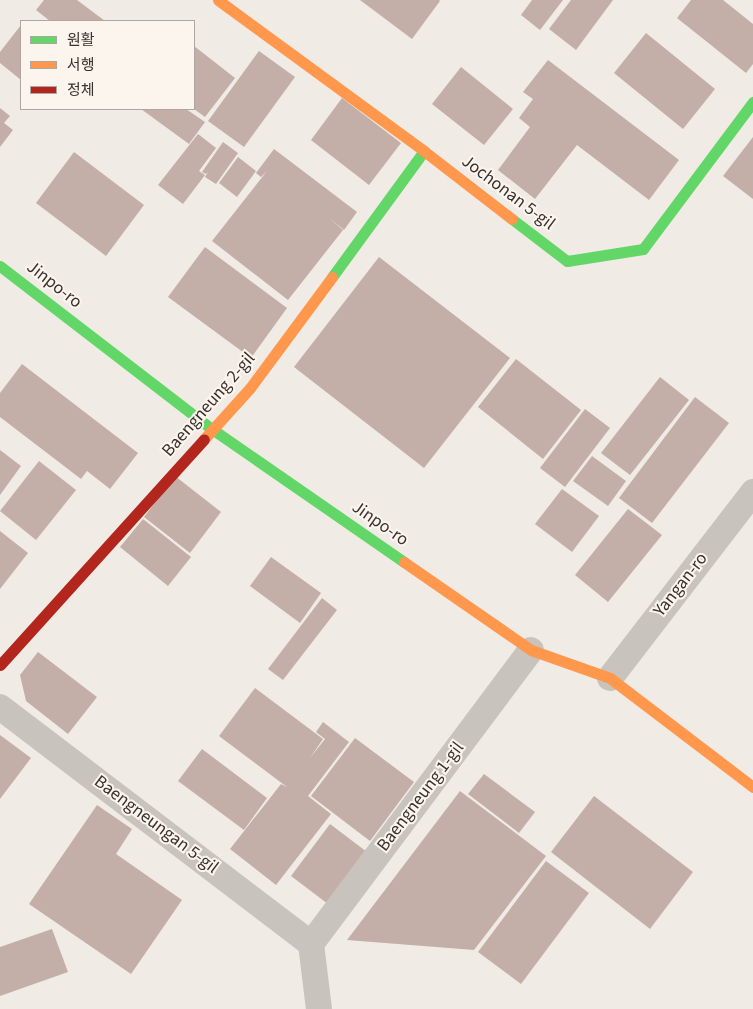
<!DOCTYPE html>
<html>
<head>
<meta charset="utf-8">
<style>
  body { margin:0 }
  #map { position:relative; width:753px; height:1009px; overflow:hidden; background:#f0ebe5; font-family:"Source Sans 3","Noto Sans KR",sans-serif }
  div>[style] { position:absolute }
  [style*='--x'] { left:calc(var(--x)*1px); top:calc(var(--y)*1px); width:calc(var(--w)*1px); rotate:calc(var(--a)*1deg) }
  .building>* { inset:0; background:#c3afa7 }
  .street>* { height:26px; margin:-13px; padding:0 13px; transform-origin:13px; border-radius:13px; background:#c9c3be }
  .fast>* { height:11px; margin:-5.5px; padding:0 5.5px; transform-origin:5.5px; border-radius:5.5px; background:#63d668 }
  .slow>* { height:11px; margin:-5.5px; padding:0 5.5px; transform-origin:5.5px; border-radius:5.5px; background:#ff974d }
  .jam>* { height:11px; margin:-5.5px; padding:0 5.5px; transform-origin:5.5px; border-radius:5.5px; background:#b3261e }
  span { translate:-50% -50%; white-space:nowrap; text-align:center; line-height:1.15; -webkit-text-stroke:4px #fbf5ee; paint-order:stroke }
  .street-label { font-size:18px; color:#3b302b }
  .legend { position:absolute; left:20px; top:20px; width:175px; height:90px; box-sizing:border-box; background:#fbf5ee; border:1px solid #aea6a0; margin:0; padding:6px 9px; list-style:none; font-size:15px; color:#3b302b }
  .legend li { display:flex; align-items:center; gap:10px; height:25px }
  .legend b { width:25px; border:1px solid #aea6a0 }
</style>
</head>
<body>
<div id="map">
  <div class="building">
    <div style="clip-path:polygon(44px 0,77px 0,105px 21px,50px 21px,36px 10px)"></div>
    <div style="clip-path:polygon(360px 0,439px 0,440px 1px,412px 39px)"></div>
    <div style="clip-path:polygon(532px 0,563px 0,540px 30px,521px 15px)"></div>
    <div style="clip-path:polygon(571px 0,613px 0,576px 50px,549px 29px)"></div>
    <div style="clip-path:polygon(691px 0,723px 0,753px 24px,753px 64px,746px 73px,677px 18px)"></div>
    <div style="clip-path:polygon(21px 25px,21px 80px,0 63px,0 52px)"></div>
    <div style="clip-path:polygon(646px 33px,715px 89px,683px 129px,614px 73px)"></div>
    <div style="clip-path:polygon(194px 46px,235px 78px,205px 117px,194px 109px)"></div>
    <div style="clip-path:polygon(259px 51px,295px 77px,244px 147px,208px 121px)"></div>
    <div style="clip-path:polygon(548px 60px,679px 160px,649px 200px,577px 145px,535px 199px,498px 170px,530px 127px,519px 118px,533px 99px,523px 92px)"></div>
    <div style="clip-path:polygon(461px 67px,513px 109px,484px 145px,432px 104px)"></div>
    <div style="clip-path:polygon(342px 98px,401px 143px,369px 185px,311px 140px)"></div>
    <div style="clip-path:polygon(0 108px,10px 116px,4px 123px,13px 130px,0 147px)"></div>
    <div style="clip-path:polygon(141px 109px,186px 109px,205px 122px,189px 144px)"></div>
    <div style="clip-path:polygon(198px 134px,216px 148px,199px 171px,205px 175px,183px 204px,158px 185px)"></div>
    <div style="clip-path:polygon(753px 137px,753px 199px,723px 176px)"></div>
    <div style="clip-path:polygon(223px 142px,238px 153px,216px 184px,205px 177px,208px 172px,206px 174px,202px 172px)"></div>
    <div style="clip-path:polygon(274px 149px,357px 212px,344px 230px,329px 218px,343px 230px,288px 300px,212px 241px,267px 171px,261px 177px,256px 173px)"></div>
    <div style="clip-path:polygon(74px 152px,144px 205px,106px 256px,36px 203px)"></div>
    <div style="clip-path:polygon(238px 157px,256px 171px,237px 197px,219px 183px)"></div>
    <div style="clip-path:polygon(205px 247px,287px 308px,251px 358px,168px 297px)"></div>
    <div style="clip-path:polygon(379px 257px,510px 358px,424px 468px,294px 367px)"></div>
    <div style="clip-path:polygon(516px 359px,581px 410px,543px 459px,478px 407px)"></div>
    <div style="clip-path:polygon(22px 364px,138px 453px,110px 489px,87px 471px,81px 479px,0 417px,0 393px)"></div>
    <div style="clip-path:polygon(660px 377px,689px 400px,630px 475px,601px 453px)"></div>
    <div style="clip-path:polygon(695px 397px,729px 423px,652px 523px,619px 498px)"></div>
    <div style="clip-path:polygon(585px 409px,610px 428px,565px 487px,540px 468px)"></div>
    <div style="clip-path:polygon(0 450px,21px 466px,0 495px)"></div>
    <div style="clip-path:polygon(592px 456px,626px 481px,608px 506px,573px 481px)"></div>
    <div style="clip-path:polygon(39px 461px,76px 490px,36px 540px,0 511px)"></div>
    <div style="clip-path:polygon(175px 476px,221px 512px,190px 553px,144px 517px)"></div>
    <div style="clip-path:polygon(562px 489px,599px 516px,572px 552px,535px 524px)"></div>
    <div style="clip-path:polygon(628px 509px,662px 535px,608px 602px,575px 575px)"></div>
    <div style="clip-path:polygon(143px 519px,191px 557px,168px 586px,120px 547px)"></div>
    <div style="clip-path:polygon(0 531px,28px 553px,0 589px)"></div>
    <div style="clip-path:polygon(271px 557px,321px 593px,300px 623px,250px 586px)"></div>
    <div style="clip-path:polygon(322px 598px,337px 610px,283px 680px,268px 669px)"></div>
    <div style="clip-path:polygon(38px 652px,97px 697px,68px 734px,26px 701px,20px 675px)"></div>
    <div style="clip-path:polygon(255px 688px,323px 739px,310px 758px,325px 739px,316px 732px,323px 722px,349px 742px,308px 796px,331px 814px,276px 885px,230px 849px,281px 784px,287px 787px,219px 736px)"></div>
    <div style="clip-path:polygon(0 735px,31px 758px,0 799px)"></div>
    <div style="clip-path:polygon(355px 738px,414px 782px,370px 841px,311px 796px)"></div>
    <div style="clip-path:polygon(202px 749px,267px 798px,244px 830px,178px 781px)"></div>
    <div style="clip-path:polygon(484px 774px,535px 812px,519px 833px,468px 794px)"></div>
    <div style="clip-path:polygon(460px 791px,546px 856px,474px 950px,347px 940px)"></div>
    <div style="clip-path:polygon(594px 796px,693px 872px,650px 929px,551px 852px)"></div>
    <div style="clip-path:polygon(97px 805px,132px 829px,116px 854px,182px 900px,131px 974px,29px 904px)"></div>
    <div style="clip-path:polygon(330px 824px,367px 852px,328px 904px,291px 876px)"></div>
    <div style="clip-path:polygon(546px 861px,589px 893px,521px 984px,478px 952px)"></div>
    <div style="clip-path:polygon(52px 929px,68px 972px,0 996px,0 947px)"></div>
  </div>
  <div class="street">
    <div style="--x:610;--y:678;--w:235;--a:-52.4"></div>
    <div style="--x:0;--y:707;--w:391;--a:37.3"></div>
    <div style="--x:311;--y:944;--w:367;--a:-53.2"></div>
    <div style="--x:311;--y:944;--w:65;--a:83"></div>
  </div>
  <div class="fast">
    <div style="--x:512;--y:219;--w:69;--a:37.4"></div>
    <div style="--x:567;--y:261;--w:77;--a:-9"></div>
    <div style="--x:643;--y:249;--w:184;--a:-53.2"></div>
    <div style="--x:0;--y:266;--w:267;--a:37.6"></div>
    <div style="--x:212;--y:429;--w:234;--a:34.7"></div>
    <div style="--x:332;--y:277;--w:156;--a:-53.9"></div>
  </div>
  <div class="slow">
    <div style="--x:218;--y:0;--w:255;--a:36.2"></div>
    <div style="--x:424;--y:151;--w:111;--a:37.7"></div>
    <div style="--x:204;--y:439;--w:69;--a:-48"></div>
    <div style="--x:250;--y:388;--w:138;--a:-53.5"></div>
    <div style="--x:404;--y:562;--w:155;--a:34.7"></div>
    <div style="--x:531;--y:650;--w:84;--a:19.5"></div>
    <div style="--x:610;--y:678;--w:180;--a:37.3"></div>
  </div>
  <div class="jam">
    <div style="--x:0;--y:665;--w:304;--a:-47.9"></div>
  </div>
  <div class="street-label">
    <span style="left:508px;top:193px;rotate:37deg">Jochonan 5-gil</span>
    <span style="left:54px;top:285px;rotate:38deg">Jinpo-ro</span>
    <span style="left:209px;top:405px;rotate:-49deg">Baengneung 2-gil</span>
    <span style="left:380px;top:524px;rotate:35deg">Jinpo-ro</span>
    <span style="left:681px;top:585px;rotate:-52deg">Yangan-ro</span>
    <span style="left:421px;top:797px;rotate:-53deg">Baengneung 1-gil</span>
    <span style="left:156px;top:825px;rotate:37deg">Baengneungan 5-gil</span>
  </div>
  <ul class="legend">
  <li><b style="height:6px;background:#63d668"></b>원활</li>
  <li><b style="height:6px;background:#ff974d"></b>서행</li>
  <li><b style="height:6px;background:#b3261e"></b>정체</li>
  </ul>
</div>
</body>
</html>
